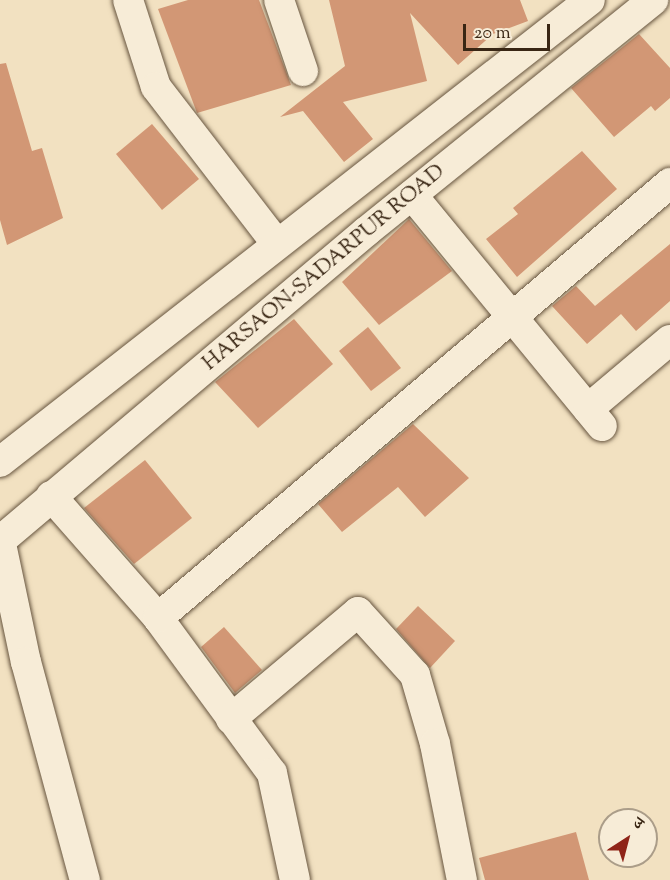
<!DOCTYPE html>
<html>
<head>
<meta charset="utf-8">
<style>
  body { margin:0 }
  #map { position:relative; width:670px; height:880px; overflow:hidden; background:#f2e1c1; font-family:"Sorts Mill Goudy","Noto Serif Devanagari",serif }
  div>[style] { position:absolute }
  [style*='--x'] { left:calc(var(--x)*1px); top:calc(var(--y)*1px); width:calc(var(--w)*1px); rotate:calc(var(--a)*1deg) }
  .building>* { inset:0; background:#d29775 }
  .roads { filter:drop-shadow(0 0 2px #67553f) drop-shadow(0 0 2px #67553f) }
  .minor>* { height:30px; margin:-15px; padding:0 15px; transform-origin:15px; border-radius:15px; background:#f7ecd7 }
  span { translate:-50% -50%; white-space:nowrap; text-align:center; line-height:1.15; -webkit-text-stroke:5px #f7ecd7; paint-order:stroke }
  .street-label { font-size:21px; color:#392614 }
  .north { position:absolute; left:598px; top:808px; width:60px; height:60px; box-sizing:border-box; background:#f7ecd7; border:2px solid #ab9d89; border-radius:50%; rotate:36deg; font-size:16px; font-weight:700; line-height:24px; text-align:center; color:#392614 }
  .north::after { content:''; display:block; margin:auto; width:21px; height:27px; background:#8f2418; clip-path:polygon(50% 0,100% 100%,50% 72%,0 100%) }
  .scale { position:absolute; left:463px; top:24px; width:87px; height:27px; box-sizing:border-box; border:3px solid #392614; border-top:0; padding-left:8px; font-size:18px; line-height:21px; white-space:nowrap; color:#392614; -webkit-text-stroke:4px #f7ecd7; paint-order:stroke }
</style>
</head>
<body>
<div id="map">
  <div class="building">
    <div style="clip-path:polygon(188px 0,259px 0,291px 85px,197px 113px,158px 9px)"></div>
    <div style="clip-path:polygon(329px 0,520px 0,528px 21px,493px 34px,458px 65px,410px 13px,427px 81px,343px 102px,373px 139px,344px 162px,303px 111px,280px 117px,345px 66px)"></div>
    <div style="clip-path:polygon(639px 34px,670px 68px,670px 98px,655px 111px,651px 106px,614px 137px,571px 88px)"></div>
    <div style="clip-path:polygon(6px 63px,32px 151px,42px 148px,63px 218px,7px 245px,0 220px,0 64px)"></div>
    <div style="clip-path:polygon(152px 124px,199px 179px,162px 210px,116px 154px)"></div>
    <div style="clip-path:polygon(582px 151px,617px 189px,517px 277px,486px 239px,518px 214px,513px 208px)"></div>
    <div style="clip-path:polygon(409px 219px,452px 271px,379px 325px,342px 282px)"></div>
    <div style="clip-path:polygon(670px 244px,670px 301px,636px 331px,621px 314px,587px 344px,552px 306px,576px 286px,595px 306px)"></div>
    <div style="clip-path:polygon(294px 319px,333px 364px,258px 428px,215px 382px)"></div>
    <div style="clip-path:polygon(368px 327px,401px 368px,371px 391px,339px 351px)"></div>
    <div style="clip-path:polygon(413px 424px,469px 478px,425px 517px,398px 487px,342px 532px,318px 504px)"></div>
    <div style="clip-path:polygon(145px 460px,192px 518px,134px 564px,84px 508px)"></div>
    <div style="clip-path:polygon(418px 606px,455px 641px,430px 668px,396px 629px)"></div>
    <div style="clip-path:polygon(224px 627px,262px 670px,235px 693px,201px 647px)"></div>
    <div style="clip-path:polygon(576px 832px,589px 880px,485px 880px,479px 858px)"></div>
  </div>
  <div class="roads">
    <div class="minor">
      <div style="--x:128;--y:0;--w:91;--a:72.2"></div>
      <div style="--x:156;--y:87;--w:198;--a:52.4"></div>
      <div style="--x:279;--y:0;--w:75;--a:71.3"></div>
      <div style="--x:412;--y:195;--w:299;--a:50.6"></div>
      <div style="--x:588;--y:409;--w:107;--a:-40.1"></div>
      <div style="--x:0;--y:462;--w:749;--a:-38.06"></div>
      <div style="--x:51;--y:496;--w:162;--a:48.7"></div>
      <div style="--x:158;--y:618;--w:192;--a:53.7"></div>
      <div style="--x:272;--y:773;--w:109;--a:77.9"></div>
      <div style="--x:0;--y:539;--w:126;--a:78.1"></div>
      <div style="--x:26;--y:662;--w:226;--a:74.9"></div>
      <div style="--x:0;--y:541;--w:480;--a:-40.2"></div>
      <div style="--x:367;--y:231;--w:368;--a:-38.9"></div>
      <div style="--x:158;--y:618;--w:672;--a:-40.35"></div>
      <div style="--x:231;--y:719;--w:166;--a:-40.1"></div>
      <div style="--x:358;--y:612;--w:85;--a:47.9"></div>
      <div style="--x:415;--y:675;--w:72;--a:73.8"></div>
      <div style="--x:435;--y:744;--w:139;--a:78.8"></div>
    </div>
  </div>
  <div class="street-label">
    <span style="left:324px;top:268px;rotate:-40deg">HARSAON-SADARPUR ROAD</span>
  </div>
  <div class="north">उ</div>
  <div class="scale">20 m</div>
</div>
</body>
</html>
